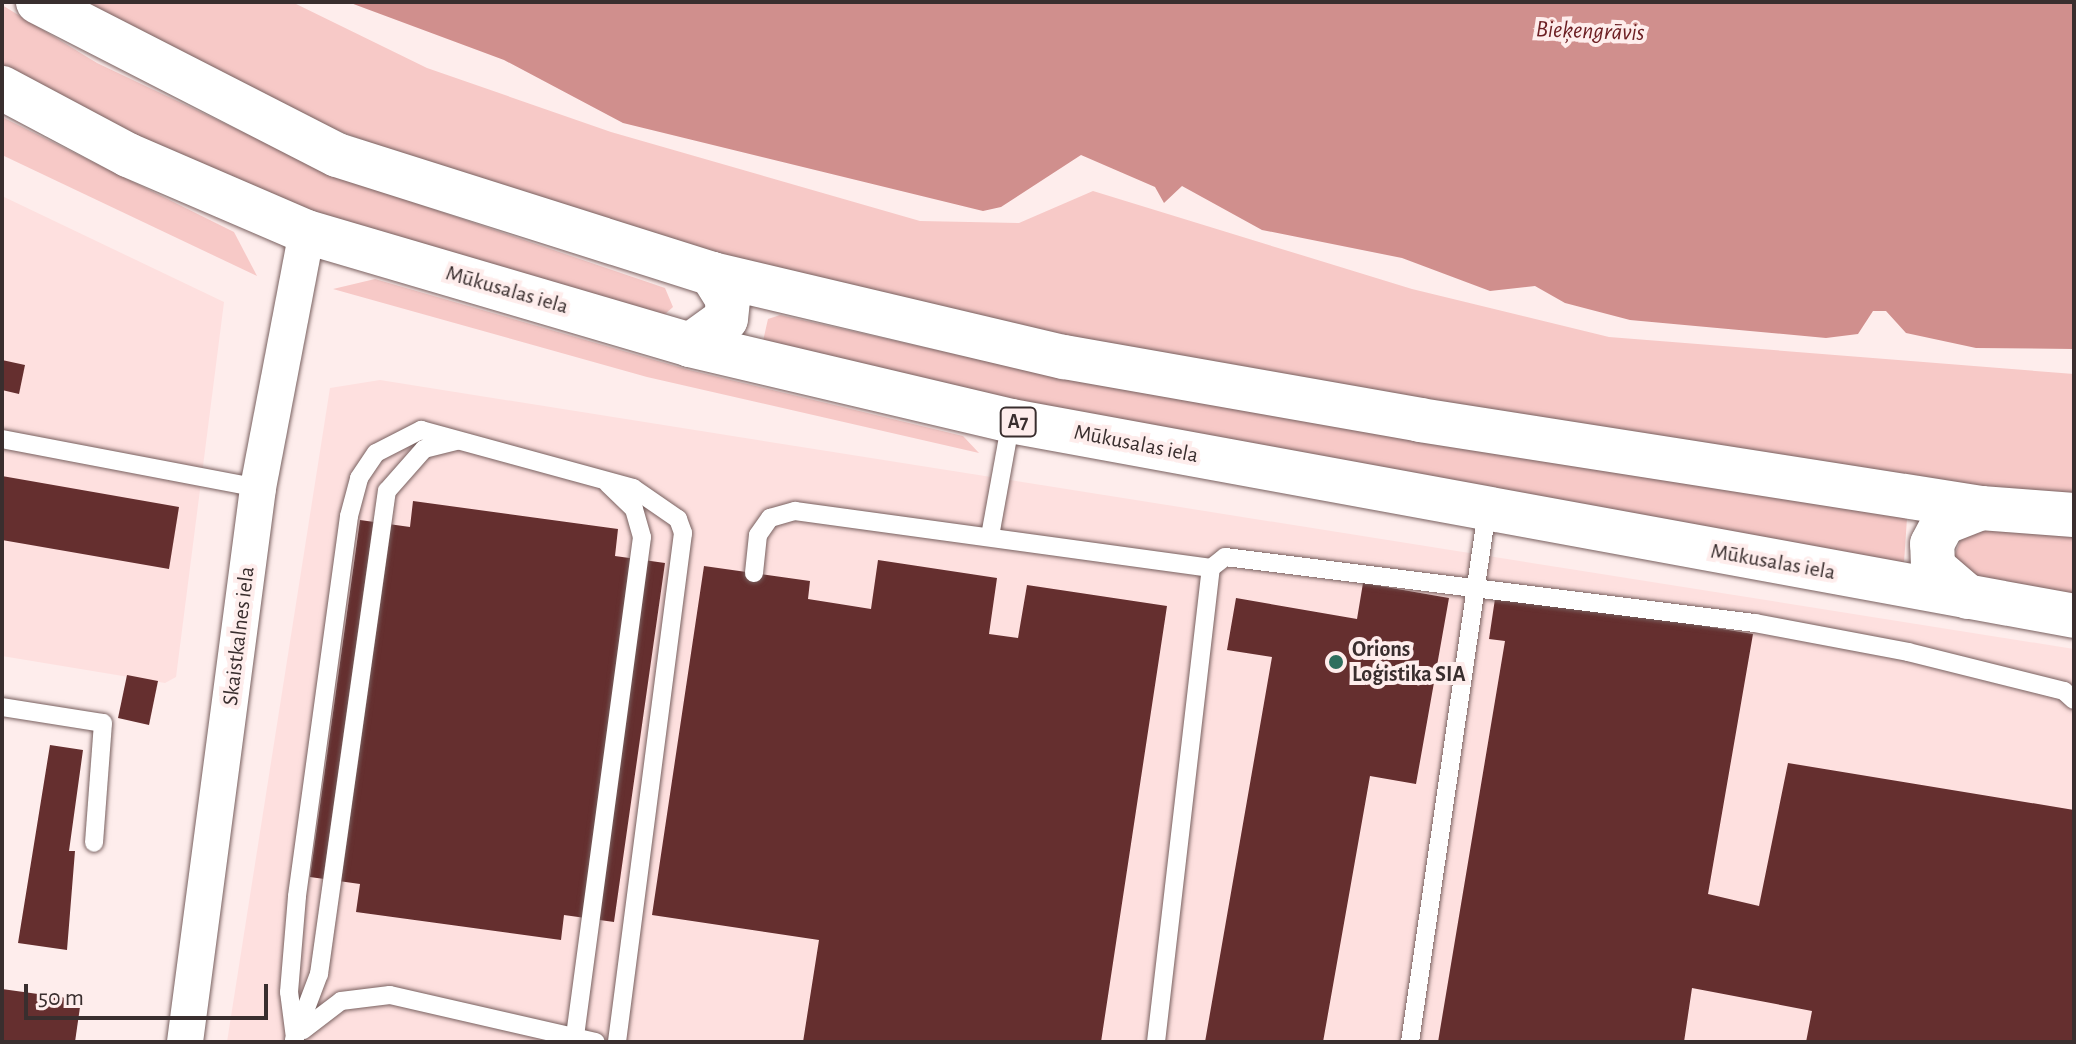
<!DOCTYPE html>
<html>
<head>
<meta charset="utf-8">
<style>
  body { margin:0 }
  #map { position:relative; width:2076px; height:1044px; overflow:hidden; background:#feedec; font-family:"Alegreya Sans",sans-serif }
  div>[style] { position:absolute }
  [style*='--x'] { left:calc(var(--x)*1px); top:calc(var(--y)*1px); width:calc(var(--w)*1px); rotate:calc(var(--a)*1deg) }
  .built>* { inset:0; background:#fee0df }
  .green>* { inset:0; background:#f7c9c7 }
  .water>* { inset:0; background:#d08f8d }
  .building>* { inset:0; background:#652f2f }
  .roads { filter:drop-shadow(0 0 2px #78605f) drop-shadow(0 0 2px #78605f) }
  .service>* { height:18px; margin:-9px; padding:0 9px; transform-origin:9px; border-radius:9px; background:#fff }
  .minor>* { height:36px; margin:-18px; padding:0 18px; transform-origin:18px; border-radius:18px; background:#fff }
  .trunk>* { height:44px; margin:-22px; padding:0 22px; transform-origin:22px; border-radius:22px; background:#fff }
  .dots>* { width:22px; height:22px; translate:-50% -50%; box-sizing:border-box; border:4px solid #feedec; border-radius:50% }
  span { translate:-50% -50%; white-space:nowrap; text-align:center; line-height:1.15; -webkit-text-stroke:8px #feedec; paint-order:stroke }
  .shield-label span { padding:2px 6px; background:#feedec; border:2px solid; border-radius:6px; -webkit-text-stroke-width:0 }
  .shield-label { font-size:20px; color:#392e2e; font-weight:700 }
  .street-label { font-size:22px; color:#392e2e }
  .poi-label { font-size:22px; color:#392e2e; font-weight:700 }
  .left { translate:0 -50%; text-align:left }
  .water-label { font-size:24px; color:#6d2024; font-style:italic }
  .frame { position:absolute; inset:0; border:4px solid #392e2e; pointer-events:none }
  .scale { position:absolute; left:24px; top:984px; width:244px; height:36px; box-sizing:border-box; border:4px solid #392e2e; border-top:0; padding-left:10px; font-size:24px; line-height:28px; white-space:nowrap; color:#392e2e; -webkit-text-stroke:6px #feedec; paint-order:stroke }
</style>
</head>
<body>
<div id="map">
  <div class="built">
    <div style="clip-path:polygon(2px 196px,224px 302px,176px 677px,165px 683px,2px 656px)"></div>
    <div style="clip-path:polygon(380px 380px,2074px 649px,2074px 1042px,227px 1042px,330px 388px)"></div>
  </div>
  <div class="green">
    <div style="clip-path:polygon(74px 2px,292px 2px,427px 68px,611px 132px,920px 221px,1019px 223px,1093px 191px,1412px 289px,1609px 337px,2074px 374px,2074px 497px,1946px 485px,1031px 335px,604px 229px,301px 117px)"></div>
    <div style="clip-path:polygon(2px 5px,97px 63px,336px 176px,665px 288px,673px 307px,664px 315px,312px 211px,133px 137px,2px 68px)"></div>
    <div style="clip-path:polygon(2px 117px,234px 232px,257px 276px,2px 155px)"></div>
    <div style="clip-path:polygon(375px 279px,689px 370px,963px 436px,979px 453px,647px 377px,333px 289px)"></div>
    <div style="clip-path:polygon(780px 315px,1084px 383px,1907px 518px,1904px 563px,1076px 417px,763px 341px,768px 319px)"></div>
    <div style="clip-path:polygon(1965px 529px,2074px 534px,2074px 595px,1969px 577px,1954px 557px)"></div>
  </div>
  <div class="water">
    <div style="clip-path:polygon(348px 2px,2074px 2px,2074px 349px,1976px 348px,1906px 333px,1886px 311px,1873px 311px,1858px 334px,1826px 338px,1630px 320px,1565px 303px,1535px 286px,1490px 291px,1402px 258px,1262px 230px,1182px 186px,1164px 203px,1155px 187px,1081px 155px,1001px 207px,983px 211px,623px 123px,504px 60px)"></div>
  </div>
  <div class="building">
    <div style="clip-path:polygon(2px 360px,25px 365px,19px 394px,2px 390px)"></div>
    <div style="clip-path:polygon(2px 476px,179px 507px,169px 569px,2px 540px)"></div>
    <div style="clip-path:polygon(413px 501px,618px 529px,615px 556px,665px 563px,614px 922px,564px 915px,561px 940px,356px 912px,360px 884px,310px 877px,360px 520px,410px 527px)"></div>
    <div style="clip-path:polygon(878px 560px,997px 578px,989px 634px,1018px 638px,1027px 585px,1167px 606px,1101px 1042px,803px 1042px,819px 940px,652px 915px,704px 566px,810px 581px,808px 599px,871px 609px)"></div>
    <div style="clip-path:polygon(1363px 583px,1449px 598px,1416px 784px,1370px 776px,1323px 1042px,1205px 1042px,1272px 657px,1227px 650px,1236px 598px,1357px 619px)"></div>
    <div style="clip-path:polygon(1496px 592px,1753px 634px,1708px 894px,1759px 906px,1788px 763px,2074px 810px,2074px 1042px,1806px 1042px,1812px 1011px,1692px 988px,1684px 1042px,1438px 1042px,1505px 641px,1489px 639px)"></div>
    <div style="clip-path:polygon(127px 675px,158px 681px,149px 725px,118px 718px)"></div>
    <div style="clip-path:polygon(50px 745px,83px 750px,69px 851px,75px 851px,67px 950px,18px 943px)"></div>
    <div style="clip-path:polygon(2px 989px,81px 1000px,75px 1042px,2px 1042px)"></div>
  </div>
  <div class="roads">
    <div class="service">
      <div style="--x:2;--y:439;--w:261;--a:10.8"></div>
      <div style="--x:990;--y:536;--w:117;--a:-79.7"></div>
      <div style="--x:754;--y:573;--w:38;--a:-84"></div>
      <div style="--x:758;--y:535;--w:21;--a:-55"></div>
      <div style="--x:770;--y:518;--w:26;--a:-16"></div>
      <div style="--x:795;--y:511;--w:420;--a:7.8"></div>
      <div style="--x:2;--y:707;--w:102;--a:9"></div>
      <div style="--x:103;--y:723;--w:120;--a:94.3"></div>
      <div style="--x:303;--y:1030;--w:48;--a:-37.3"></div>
      <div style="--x:341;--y:1001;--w:49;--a:-7"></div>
      <div style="--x:390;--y:995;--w:211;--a:12.9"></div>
      <div style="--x:575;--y:1036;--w:503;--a:-82.35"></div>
      <div style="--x:642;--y:537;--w:29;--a:-106"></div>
      <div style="--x:634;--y:509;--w:36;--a:-136"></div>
      <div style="--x:295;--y:1038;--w:46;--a:-97.4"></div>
      <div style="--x:289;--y:992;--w:96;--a:-85.2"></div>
      <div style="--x:297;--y:896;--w:384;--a:-82.2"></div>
      <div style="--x:349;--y:516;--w:39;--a:-75"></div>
      <div style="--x:359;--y:478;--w:30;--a:-56"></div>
      <div style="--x:376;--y:453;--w:51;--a:-27.1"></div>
      <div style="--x:421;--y:430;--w:220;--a:15.3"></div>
      <div style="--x:633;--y:488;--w:55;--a:34.6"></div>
      <div style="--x:678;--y:519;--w:15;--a:70"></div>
      <div style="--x:683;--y:533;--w:513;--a:97.39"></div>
      <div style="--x:294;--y:1040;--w:71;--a:-69.3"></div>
      <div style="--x:319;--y:974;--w:488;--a:-82"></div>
      <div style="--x:387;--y:491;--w:56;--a:-48.6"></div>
      <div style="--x:424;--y:449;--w:34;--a:-14"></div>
      <div style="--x:1156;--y:1042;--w:477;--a:-83.4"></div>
      <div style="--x:1211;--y:568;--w:18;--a:-38"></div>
      <div style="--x:1225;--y:557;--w:534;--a:7.1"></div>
      <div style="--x:1755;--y:623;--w:156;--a:10.7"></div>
      <div style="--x:1908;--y:652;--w:161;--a:14"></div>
      <div style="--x:2064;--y:691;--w:13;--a:42"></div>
      <div style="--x:1410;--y:1042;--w:538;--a:-81.76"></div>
    </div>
    <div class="minor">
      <div style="--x:185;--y:1042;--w:559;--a:-82.49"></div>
      <div style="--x:258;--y:488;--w:261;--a:-79.2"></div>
    </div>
    <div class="trunk">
      <div style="--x:38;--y:2;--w:336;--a:27.1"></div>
      <div style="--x:337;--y:155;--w:393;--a:17.6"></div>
      <div style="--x:712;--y:274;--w:362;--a:13.3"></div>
      <div style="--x:1064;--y:357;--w:362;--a:10"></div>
      <div style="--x:1420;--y:420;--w:568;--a:8.91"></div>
      <div style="--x:1981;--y:508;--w:93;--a:4.3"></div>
      <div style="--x:2;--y:88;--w:143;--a:28"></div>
      <div style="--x:128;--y:155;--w:195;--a:23.3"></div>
      <div style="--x:307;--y:232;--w:399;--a:16.4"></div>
      <div style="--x:690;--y:345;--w:330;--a:13.3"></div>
      <div style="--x:1011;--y:421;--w:1081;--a:10.39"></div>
      <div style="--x:690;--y:345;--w:44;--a:-35.8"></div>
      <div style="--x:726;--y:319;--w:19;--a:-84"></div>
      <div style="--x:728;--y:300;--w:31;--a:-122"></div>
      <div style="--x:1968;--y:597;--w:46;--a:-139.4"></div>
      <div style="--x:1933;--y:567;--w:23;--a:-92"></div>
      <div style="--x:1932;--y:544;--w:24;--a:-62"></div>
      <div style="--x:1943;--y:523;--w:41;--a:-21.5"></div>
    </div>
  </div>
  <div class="dots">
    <div style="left:1336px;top:662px;background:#2e6f5e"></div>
  </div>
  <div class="shield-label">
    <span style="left:1018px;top:422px">A7</span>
  </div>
  <div class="street-label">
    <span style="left:507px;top:290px;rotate:16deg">Mūkusalas iela</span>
    <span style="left:1136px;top:444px;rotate:11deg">Mūkusalas iela</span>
    <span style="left:1773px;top:562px;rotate:10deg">Mūkusalas iela</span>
    <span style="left:239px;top:636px;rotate:-83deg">Skaistkalnes iela</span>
  </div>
  <div class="poi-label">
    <span class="left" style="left:1352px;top:662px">Orions<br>Loģistika SIA</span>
  </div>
  <div class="water-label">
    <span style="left:1590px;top:32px;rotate:2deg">Bieķengrāvis</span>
  </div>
  <div class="frame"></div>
  <div class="scale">50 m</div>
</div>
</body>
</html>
